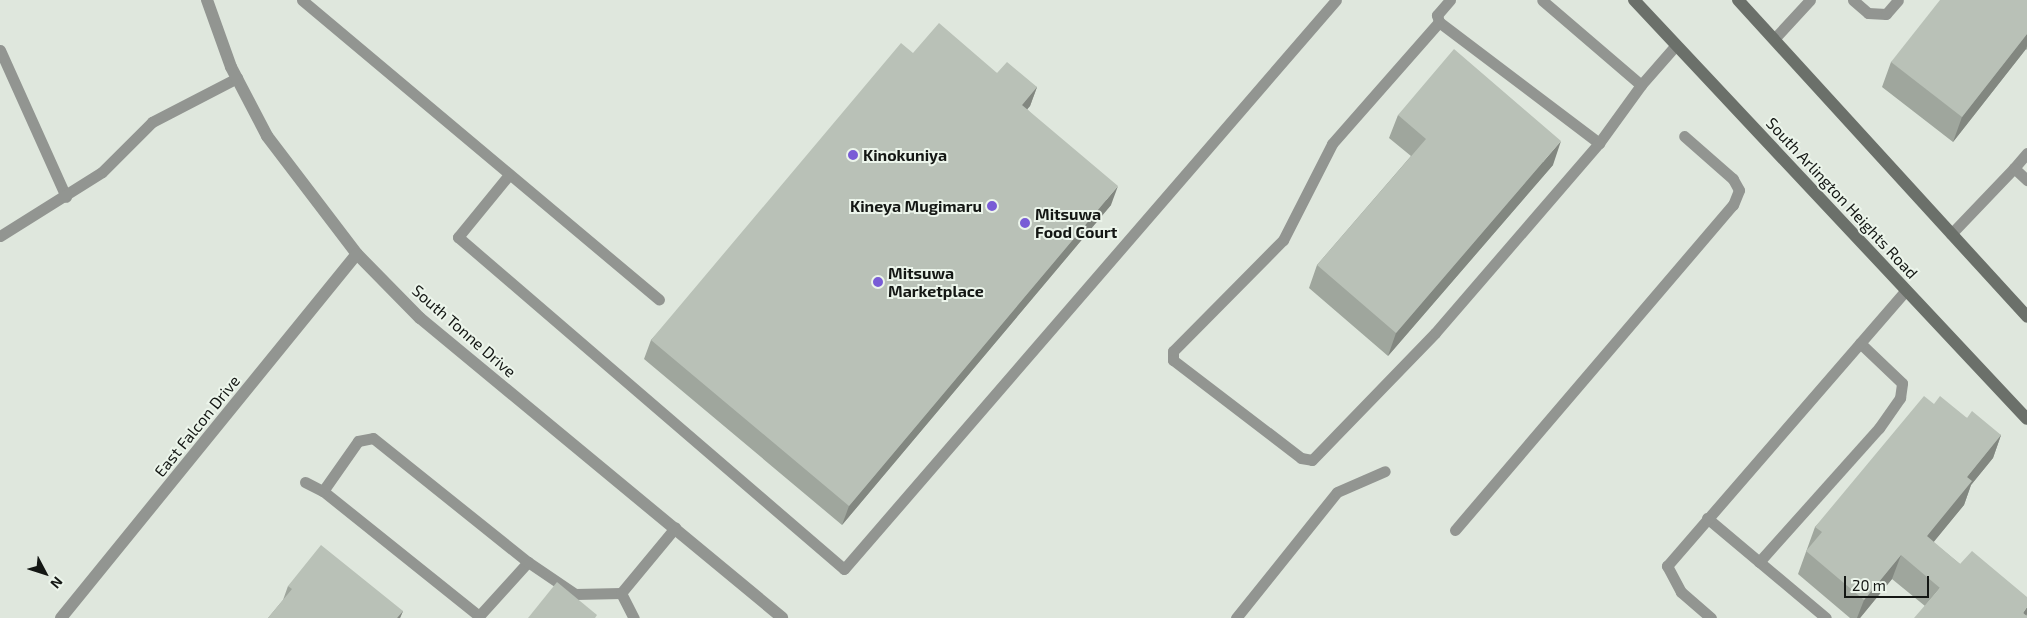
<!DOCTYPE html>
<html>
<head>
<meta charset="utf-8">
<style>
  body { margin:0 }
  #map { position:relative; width:2027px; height:618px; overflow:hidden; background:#dfe7dd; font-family:"Exo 2",sans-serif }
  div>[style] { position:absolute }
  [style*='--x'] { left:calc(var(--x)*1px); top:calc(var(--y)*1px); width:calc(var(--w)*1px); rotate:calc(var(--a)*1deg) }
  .lane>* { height:11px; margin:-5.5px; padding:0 5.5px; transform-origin:5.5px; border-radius:5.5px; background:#929591 }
  .street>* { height:12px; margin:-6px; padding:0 6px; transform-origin:6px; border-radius:6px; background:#929591 }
  .secondary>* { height:12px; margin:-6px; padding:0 6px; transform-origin:6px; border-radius:6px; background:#6b706a }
  .wall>* { inset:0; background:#9fa69d }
  .shaded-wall>* { inset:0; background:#828780 }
  .building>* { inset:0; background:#b9c1b7 }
  .dots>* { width:14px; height:14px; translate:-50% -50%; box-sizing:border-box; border:2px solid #ecf5eb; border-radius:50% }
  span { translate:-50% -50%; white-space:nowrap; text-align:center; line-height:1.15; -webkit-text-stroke:4px #ecf5eb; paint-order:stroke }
  .poi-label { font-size:16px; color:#141714; font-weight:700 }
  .left { translate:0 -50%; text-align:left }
  .right { translate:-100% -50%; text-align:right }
  .street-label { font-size:16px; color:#141714 }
  .north { position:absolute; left:20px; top:548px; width:50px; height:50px; -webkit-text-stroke:4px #ecf5eb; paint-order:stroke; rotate:130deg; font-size:14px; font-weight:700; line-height:20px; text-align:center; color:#141714 }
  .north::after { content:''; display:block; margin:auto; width:18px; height:22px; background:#141714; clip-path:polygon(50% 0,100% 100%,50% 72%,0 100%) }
  .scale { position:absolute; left:1844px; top:576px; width:85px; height:22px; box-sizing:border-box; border:2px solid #141714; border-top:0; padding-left:6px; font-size:15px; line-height:18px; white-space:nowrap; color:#141714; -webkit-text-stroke:4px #ecf5eb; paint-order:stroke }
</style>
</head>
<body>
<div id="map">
  <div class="lane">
    <div style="--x:302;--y:0;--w:466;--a:40"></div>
    <div style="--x:1450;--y:0;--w:20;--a:131"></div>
    <div style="--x:1437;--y:15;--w:7;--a:74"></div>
    <div style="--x:1439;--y:22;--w:201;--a:37.1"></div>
    <div style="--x:1599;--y:143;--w:72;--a:-54.1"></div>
    <div style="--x:1641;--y:85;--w:130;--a:-139.4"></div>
    <div style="--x:1853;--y:0;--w:20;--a:41"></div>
    <div style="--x:1868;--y:13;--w:18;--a:3"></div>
    <div style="--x:1886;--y:14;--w:18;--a:-49"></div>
    <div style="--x:1439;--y:22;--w:162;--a:131.3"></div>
    <div style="--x:1332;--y:144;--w:108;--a:117"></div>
    <div style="--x:1283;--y:240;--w:156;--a:134.7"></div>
    <div style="--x:1173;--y:351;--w:9;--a:90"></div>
    <div style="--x:1173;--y:360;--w:161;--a:37.4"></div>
    <div style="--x:1301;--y:458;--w:11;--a:10"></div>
    <div style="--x:1312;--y:460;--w:177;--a:-45.9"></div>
    <div style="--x:1435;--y:333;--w:251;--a:-49.2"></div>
    <div style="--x:1774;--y:39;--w:53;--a:-47.3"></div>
    <div style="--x:0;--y:50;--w:161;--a:65.8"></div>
    <div style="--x:1641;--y:85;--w:53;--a:-48.8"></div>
    <div style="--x:2014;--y:168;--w:20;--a:-49"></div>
    <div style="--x:508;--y:176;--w:79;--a:129.3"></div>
    <div style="--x:458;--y:237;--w:509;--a:40.7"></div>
    <div style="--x:844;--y:569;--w:752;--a:-49.15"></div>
    <div style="--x:1951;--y:234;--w:91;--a:-46.3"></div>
    <div style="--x:2014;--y:168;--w:18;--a:43"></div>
    <div style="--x:0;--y:236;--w:120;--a:-32.1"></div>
    <div style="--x:102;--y:172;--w:71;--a:-45"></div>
    <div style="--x:152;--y:122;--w:96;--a:-27.4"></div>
    <div style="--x:305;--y:482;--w:20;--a:27"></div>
    <div style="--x:323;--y:491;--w:200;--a:38.7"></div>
    <div style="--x:479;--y:616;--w:73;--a:-47.8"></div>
    <div style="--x:528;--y:562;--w:57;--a:34.2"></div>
    <div style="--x:575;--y:594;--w:46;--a:-1.2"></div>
    <div style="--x:621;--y:593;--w:85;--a:-50.3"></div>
    <div style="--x:323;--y:491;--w:61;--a:-55"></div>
    <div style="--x:358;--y:441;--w:15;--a:-11"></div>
    <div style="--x:373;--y:438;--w:198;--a:38.7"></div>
    <div style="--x:1707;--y:518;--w:155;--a:40"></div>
    <div style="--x:1455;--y:530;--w:428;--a:-49.5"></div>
    <div style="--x:1733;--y:205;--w:16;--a:-68"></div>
    <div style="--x:1739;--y:190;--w:13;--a:-119"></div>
    <div style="--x:1733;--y:179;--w:65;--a:-138.7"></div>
    <div style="--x:1759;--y:562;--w:180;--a:-48.2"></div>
    <div style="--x:1879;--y:428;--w:37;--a:-55"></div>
    <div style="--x:1900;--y:398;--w:15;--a:-82"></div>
    <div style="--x:1902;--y:383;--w:58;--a:-136.4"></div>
    <div style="--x:621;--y:593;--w:28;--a:63"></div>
    <div style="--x:1236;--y:618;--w:161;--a:-51.3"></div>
    <div style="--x:1337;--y:492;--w:52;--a:-23.6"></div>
    <div style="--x:1711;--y:618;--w:40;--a:-139"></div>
    <div style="--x:1681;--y:592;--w:30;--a:-118"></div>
    <div style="--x:1667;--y:566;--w:365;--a:-49.1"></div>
  </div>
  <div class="street">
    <div style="--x:207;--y:0;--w:71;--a:70.3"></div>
    <div style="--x:231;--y:67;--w:78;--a:62.4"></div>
    <div style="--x:267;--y:136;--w:148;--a:52.7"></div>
    <div style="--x:357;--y:254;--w:90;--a:45.5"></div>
    <div style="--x:420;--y:318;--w:470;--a:39.6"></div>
    <div style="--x:61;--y:618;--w:469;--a:-50.9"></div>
  </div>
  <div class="secondary">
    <div style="--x:1634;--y:0;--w:574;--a:46.83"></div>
    <div style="--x:1738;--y:0;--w:429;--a:47.6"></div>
  </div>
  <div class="wall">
    <div style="clip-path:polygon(2027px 0,2027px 50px,2026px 49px,1953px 142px,1882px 87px,1891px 62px)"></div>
    <div style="clip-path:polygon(913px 53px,997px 73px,1037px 87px,1030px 106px,1027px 109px,1111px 205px,842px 525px,644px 359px,651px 340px)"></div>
    <div style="clip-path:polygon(1398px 115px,1553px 165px,1388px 356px,1309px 288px,1317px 265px,1411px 156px,1389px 138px)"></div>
    <div style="clip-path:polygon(1934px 404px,1967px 418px,2001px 435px,1993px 458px,1971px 485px,1964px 505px,1933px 542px,1960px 564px,1925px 606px,1892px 579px,1860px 618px,1850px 618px,1798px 574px,1815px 527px)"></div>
    <div style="clip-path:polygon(288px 586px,403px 611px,400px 618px,268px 618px,283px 600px)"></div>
  </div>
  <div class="shaded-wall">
    <div style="clip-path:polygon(2027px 34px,2027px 46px,2026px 49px,1953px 142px,1962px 117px)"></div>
    <div style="clip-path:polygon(1037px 87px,1030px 106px,1015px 124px,1022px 105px)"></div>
    <div style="clip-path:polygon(1561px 141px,1553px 165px,1388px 356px,1396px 333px)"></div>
    <div style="clip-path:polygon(1118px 186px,1111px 205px,842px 525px,849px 506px)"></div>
    <div style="clip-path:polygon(2001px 435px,1993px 458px,1971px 485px,1964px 505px,1919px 560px,1927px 536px,1967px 477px)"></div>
    <div style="clip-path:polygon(1901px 555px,1892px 579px,1860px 618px,1857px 618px,1864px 600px)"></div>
    <div style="clip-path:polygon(2027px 607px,2027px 614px,2026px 618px,2023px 613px)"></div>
    <div style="clip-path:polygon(403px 611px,400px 618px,397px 618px)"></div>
  </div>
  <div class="building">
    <div style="clip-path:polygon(1940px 0,2027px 0,2027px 34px,1962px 117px,1891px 62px)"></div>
    <div style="clip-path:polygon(939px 23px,997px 73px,1007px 62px,1037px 87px,1022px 105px,1118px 186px,849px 506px,651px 340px,901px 43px,913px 53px)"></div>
    <div style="clip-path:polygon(1454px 49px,1561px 141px,1396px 333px,1317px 265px,1426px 139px,1398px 115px)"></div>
    <div style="clip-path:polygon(1924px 396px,1934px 404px,1940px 396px,1967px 418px,1972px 411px,2001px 435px,1967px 477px,1972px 481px,1927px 536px,1960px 564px,1972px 551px,2027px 597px,2027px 607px,2023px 613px,2027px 616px,2027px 618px,1914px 618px,1940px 588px,1901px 555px,1864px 600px,1806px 551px,1822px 532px,1815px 527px)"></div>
    <div style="clip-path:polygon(321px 545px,403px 611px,397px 618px,268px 618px,292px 589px,288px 586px)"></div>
    <div style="clip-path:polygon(557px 582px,597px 615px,595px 618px,528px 618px)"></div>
  </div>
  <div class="dots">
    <div style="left:853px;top:155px;background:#795cd6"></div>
    <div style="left:992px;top:206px;background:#795cd6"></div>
    <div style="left:1025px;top:223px;background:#795cd6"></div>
    <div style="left:878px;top:282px;background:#795cd6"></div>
  </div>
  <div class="poi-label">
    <span class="left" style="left:863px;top:155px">Kinokuniya</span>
    <span class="right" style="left:982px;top:206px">Kineya Mugimaru</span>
    <span class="left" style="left:1035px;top:223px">Mitsuwa<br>Food Court</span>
    <span class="left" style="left:888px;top:282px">Mitsuwa<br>Marketplace</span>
  </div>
  <div class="street-label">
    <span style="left:1842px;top:198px;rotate:47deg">South Arlington Heights Road</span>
    <span style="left:464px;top:331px;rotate:41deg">South Tonne Drive</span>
    <span style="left:197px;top:426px;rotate:-51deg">East Falcon Drive</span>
  </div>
  <div class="north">N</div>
  <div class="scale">20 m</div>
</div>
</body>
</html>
